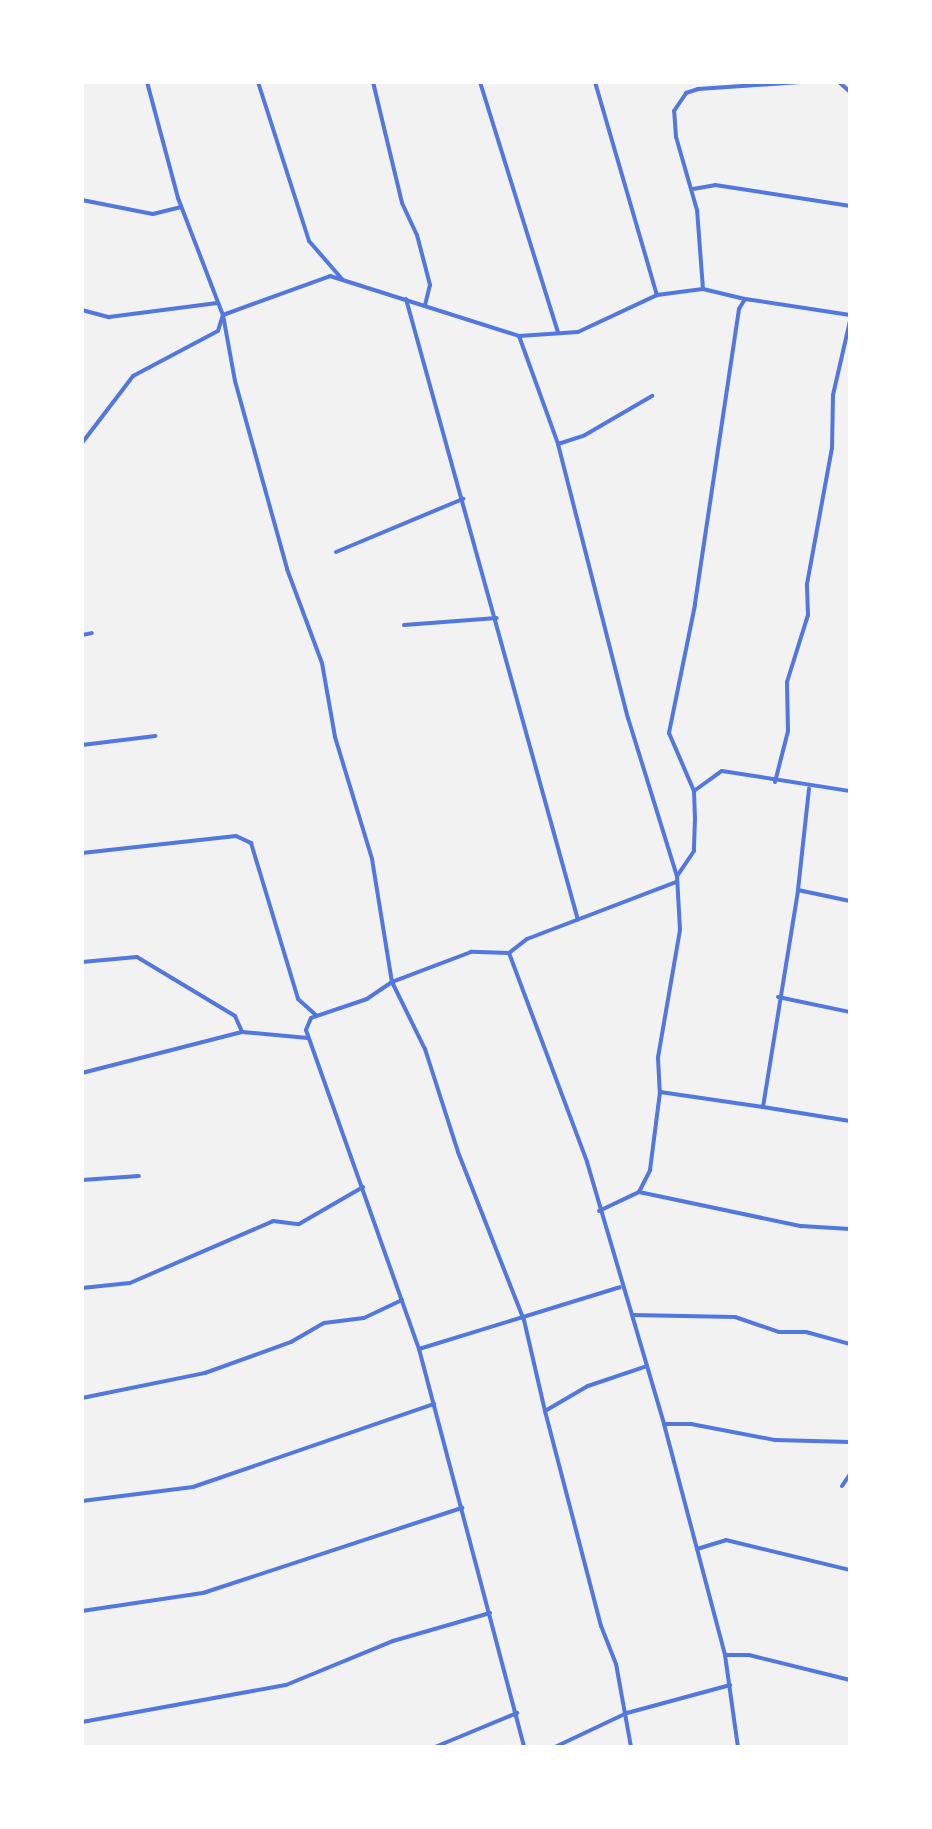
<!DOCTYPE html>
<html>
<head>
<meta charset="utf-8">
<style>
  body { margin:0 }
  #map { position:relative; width:932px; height:1829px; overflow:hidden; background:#f2f2f2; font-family:"Archivo Narrow",sans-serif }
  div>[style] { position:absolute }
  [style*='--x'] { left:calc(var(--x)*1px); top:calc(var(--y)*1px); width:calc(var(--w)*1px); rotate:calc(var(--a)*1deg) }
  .minor>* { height:4px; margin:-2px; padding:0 2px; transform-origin:2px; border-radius:2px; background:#5277de }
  span { translate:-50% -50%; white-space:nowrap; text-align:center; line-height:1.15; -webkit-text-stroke:6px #fff; paint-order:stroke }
  .frame { position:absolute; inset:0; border:84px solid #fff; pointer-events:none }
</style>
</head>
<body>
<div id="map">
  <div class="minor">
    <div style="--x:147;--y:82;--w:120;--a:75"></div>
    <div style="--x:178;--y:198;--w:125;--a:69"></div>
    <div style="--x:223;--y:315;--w:67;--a:79.7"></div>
    <div style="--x:235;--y:381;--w:195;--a:74.5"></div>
    <div style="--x:287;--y:569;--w:100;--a:69.6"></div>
    <div style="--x:322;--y:663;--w:75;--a:80"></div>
    <div style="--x:335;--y:737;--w:127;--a:73.1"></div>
    <div style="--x:372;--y:859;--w:125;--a:80.8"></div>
    <div style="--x:392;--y:982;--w:75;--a:63.8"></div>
    <div style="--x:425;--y:1049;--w:108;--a:72.2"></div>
    <div style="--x:458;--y:1152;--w:180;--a:68.6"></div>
    <div style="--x:524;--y:1320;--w:93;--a:77"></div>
    <div style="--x:258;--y:82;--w:167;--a:72.2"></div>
    <div style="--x:309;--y:241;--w:50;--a:49"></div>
    <div style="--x:373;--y:82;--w:124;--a:76.5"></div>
    <div style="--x:402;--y:203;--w:35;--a:65"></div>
    <div style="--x:417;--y:235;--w:52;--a:75.4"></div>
    <div style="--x:430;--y:285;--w:21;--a:104"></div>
    <div style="--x:480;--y:82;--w:262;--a:72.7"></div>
    <div style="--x:595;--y:82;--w:222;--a:73.8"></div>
    <div style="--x:839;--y:82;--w:15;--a:42"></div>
    <div style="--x:693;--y:189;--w:22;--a:-10"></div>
    <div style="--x:715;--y:185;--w:137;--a:8.8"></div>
    <div style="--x:82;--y:200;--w:72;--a:11.2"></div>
    <div style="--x:153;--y:214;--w:29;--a:-14"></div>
    <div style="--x:703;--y:289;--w:79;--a:-94.3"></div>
    <div style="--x:697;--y:210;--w:76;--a:-106"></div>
    <div style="--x:676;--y:137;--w:26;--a:-94"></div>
    <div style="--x:674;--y:111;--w:22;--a:-56"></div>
    <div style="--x:686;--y:93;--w:13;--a:-18"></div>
    <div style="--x:698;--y:89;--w:103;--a:-3.9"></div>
    <div style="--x:406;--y:299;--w:644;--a:74.52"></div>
    <div style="--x:82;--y:310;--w:28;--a:15"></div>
    <div style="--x:109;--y:317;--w:109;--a:-7.4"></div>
    <div style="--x:850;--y:315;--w:106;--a:-171.3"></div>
    <div style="--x:745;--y:299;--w:12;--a:121"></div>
    <div style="--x:739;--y:309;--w:299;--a:98.5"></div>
    <div style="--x:695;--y:605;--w:131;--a:101.5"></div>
    <div style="--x:669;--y:733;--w:63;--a:66.7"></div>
    <div style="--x:694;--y:791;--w:27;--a:88"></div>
    <div style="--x:695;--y:818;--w:33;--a:92"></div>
    <div style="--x:694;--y:851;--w:30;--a:124"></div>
    <div style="--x:677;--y:876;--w:54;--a:86.8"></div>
    <div style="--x:680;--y:930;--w:130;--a:99.8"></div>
    <div style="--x:658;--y:1058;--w:34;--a:87"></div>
    <div style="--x:660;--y:1092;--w:104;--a:8.3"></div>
    <div style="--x:763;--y:1107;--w:220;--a:-80.8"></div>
    <div style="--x:798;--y:890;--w:53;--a:11.9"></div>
    <div style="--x:519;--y:336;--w:115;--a:70.1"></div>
    <div style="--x:558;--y:444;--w:283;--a:75.7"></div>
    <div style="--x:628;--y:718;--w:165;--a:72.8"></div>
    <div style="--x:82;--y:443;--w:84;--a:-52.7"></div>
    <div style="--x:133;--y:376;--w:96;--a:-27.9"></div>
    <div style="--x:218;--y:331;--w:17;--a:-73"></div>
    <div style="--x:223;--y:315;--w:114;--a:-20"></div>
    <div style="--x:330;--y:276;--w:198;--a:17.6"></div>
    <div style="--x:519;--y:336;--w:59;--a:-3.9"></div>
    <div style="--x:578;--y:332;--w:87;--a:-25.1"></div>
    <div style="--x:657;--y:295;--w:46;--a:-7.4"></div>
    <div style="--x:703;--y:289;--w:43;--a:13.4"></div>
    <div style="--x:558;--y:444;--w:28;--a:-18"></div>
    <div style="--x:585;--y:435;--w:78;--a:-30.2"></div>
    <div style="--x:336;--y:552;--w:138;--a:-22.7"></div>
    <div style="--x:404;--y:625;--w:93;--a:-4.3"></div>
    <div style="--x:82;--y:635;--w:10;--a:-11"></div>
    <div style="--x:82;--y:745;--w:74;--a:-7"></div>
    <div style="--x:775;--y:782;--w:53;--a:-75.7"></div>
    <div style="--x:788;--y:731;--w:49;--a:-91.2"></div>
    <div style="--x:787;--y:682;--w:70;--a:-72.6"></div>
    <div style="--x:808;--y:615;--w:31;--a:-92"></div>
    <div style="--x:807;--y:584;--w:138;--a:-79.6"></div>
    <div style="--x:832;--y:448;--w:53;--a:-88.9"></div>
    <div style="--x:833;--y:395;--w:76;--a:-77.1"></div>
    <div style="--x:694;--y:791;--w:34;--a:-36"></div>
    <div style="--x:722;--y:771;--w:130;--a:8.9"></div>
    <div style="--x:82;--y:853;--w:155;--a:-6.3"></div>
    <div style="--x:236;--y:836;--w:17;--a:25"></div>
    <div style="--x:251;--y:843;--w:163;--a:73.2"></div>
    <div style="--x:298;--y:999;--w:24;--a:42"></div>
    <div style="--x:798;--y:890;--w:102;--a:-83.8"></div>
    <div style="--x:509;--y:953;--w:38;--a:-178"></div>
    <div style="--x:471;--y:952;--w:85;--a:159.2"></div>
    <div style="--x:392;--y:982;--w:30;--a:146"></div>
    <div style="--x:367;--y:999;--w:59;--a:161.3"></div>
    <div style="--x:311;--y:1018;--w:13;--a:113"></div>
    <div style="--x:306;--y:1030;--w:338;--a:70.5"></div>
    <div style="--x:419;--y:1349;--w:412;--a:75.2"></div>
    <div style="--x:509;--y:953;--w:223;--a:69.5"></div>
    <div style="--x:587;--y:1162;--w:273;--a:73.6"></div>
    <div style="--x:664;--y:1424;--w:239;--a:75.2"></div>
    <div style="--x:725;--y:1655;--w:93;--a:82"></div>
    <div style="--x:509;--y:953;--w:23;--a:-38"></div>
    <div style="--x:527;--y:939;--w:160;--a:-20.9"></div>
    <div style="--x:82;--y:962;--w:55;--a:-5.2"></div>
    <div style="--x:137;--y:957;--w:114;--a:31"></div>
    <div style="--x:235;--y:1016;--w:17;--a:66"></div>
    <div style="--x:778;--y:997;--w:74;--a:11.8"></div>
    <div style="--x:82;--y:1073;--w:165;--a:-14.4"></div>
    <div style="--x:242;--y:1032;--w:66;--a:5.2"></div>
    <div style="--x:763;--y:1107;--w:88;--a:9.1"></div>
    <div style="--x:82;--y:1180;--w:57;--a:-4"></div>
    <div style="--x:639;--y:1192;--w:166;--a:11.9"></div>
    <div style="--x:801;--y:1226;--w:49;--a:3.5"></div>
    <div style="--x:599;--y:1211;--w:44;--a:-25.4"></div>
    <div style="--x:639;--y:1192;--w:25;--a:-63"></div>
    <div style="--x:650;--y:1170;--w:79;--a:-82.7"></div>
    <div style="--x:82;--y:1288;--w:48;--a:-5.9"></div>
    <div style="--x:130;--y:1283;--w:156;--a:-23.4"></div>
    <div style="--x:273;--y:1221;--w:26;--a:7"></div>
    <div style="--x:299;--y:1224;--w:74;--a:-30"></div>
    <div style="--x:632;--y:1315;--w:103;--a:1.1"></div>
    <div style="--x:735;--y:1317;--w:46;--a:18.8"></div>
    <div style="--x:779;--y:1332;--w:27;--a:0"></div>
    <div style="--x:806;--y:1332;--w:46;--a:15.3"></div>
    <div style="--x:419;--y:1349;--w:210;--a:-17.1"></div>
    <div style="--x:82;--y:1398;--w:126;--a:-11.5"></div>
    <div style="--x:205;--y:1373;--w:91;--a:-19.8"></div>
    <div style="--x:291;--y:1342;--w:38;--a:-30"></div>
    <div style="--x:324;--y:1323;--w:40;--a:-7.1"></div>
    <div style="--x:364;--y:1318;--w:42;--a:-25.3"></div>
    <div style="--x:664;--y:1424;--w:27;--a:0"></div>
    <div style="--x:691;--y:1424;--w:86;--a:10.8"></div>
    <div style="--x:775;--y:1440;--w:75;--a:1.5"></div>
    <div style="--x:842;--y:1486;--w:14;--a:-56"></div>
    <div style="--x:82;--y:1501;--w:112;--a:-7.2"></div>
    <div style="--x:193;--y:1487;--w:255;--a:-19"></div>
    <div style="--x:697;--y:1549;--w:30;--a:-17"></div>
    <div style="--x:726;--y:1540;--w:128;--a:13.6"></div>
    <div style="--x:82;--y:1611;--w:122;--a:-8.5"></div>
    <div style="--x:203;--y:1593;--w:273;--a:-18.2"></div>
    <div style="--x:725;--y:1655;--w:24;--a:0"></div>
    <div style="--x:749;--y:1655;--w:104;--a:13.9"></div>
    <div style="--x:82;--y:1722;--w:207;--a:-10.3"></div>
    <div style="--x:286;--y:1685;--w:116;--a:-22.4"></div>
    <div style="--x:393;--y:1641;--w:101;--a:-16.1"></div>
    <div style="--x:435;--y:1747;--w:89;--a:-22.5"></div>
    <div style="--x:555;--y:1747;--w:80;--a:-25.3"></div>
    <div style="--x:627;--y:1713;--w:107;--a:-15.2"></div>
    <div style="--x:631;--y:1747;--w:84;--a:-100.2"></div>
    <div style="--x:616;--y:1664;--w:41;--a:-111.5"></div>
    <div style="--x:601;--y:1626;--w:222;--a:-104.6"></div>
    <div style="--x:545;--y:1411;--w:50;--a:-30.2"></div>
    <div style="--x:588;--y:1386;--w:62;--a:-18.7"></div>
  </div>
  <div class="frame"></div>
</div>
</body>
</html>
